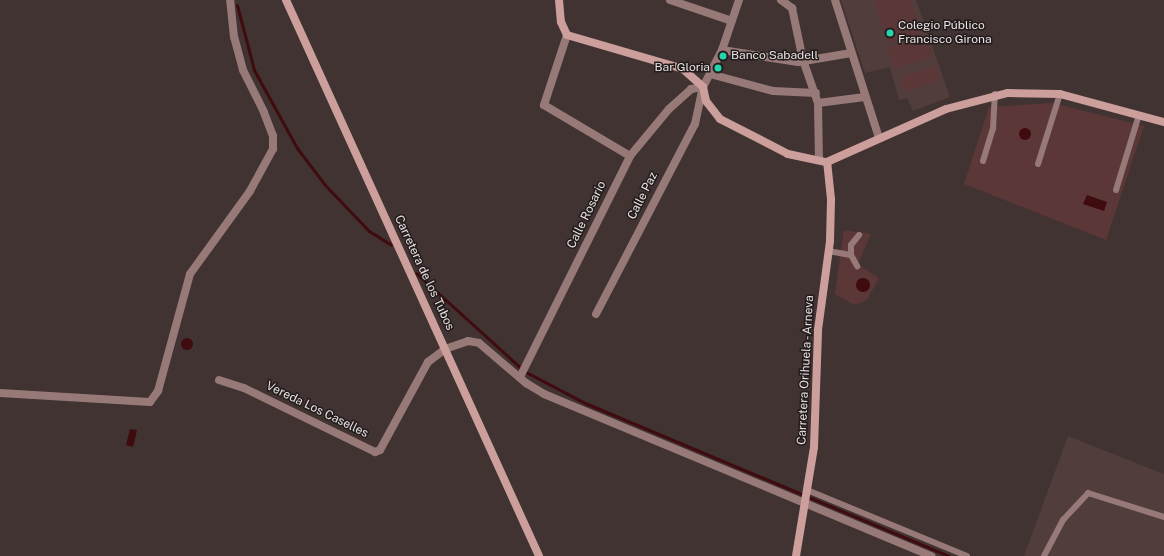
<!DOCTYPE html>
<html>
<head>
<meta charset="utf-8">
<style>
  body { margin:0 }
  #map { position:relative; width:1164px; height:556px; overflow:hidden; background:#403332; font-family:"Public Sans",sans-serif }
  div>[style] { position:absolute }
  [style*='--x'] { left:calc(var(--x)*1px); top:calc(var(--y)*1px); width:calc(var(--w)*1px); rotate:calc(var(--a)*1deg) }
  .built>* { inset:0; background:#503d3c }
  .green>* { inset:0; background:#5b3837 }
  .water>* { inset:0; background:#400b0e }
  .round { border-radius:50% }
  .stream>* { height:3px; margin:-1.5px; padding:0 1.5px; transform-origin:1.5px; border-radius:1.5px; background:#400b0e }
  .lane>* { height:6px; margin:-3px; padding:0 3px; transform-origin:3px; border-radius:3px; background:#977a78 }
  .street>* { height:8px; margin:-4px; padding:0 4px; transform-origin:4px; border-radius:4px; background:#977a78 }
  .secondary>* { height:8px; margin:-4px; padding:0 4px; transform-origin:4px; border-radius:4px; background:#cd9f9c }
  .dots>* { width:11px; height:11px; translate:-50% -50%; box-sizing:border-box; border:2px solid #221c1c; border-radius:50% }
  span { translate:-50% -50%; white-space:nowrap; text-align:center; line-height:1.15; -webkit-text-stroke:3px #221c1c; paint-order:stroke }
  .poi-label { font-size:12px; color:#ebe2e2 }
  .left { translate:0 -50%; text-align:left }
  .right { translate:-100% -50%; text-align:right }
  .street-label { font-size:12px; color:#ebe2e2 }
</style>
</head>
<body>
<div id="map">
  <div class="built">
    <div style="clip-path:polygon(841px 0,916px 0,950px 97px,913px 111px,907px 98px,899px 100px,890px 67px,865px 73px)"></div>
    <div style="clip-path:polygon(1068px 436px,1164px 474px,1164px 556px,1024px 556px)"></div>
  </div>
  <div class="green">
    <div style="clip-path:polygon(875px 0,910px 0,921px 34px,888px 44px)"></div>
    <div style="clip-path:polygon(926px 35px,933px 57px,894px 69px,888px 47px)"></div>
    <div style="clip-path:polygon(935px 66px,940px 81px,905px 92px,900px 77px)"></div>
    <div style="clip-path:polygon(1052px 103px,1144px 126px,1106px 240px,964px 184px,989px 107px)"></div>
    <div style="clip-path:polygon(844px 230px,871px 234px,858px 264px,879px 278px,867px 300px,854px 305px,835px 294px)"></div>
  </div>
  <div class="water">
    <div class="round" style="left:1019px;top:128px;width:12px;height:12px"></div>
    <div style="clip-path:polygon(1087px 195px,1107px 202px,1104px 211px,1083px 204px)"></div>
    <div class="round" style="left:856px;top:278px;width:14px;height:14px"></div>
    <div class="round" style="left:181px;top:338px;width:12px;height:12px"></div>
    <div style="clip-path:polygon(130px 429px,137px 430px,133px 447px,126px 445px)"></div>
  </div>
  <div class="stream">
    <div style="--x:237;--y:5;--w:67;--a:75.3"></div>
    <div style="--x:254;--y:70;--w:89;--a:61.1"></div>
    <div style="--x:297;--y:148;--w:46;--a:52.9"></div>
    <div style="--x:325;--y:185;--w:64;--a:46.3"></div>
    <div style="--x:369;--y:231;--w:26;--a:32"></div>
    <div style="--x:416;--y:273;--w:143;--a:42.2"></div>
    <div style="--x:524;--y:371;--w:69;--a:27.7"></div>
    <div style="--x:585;--y:403;--w:395;--a:22.8"></div>
  </div>
  <div class="lane">
    <div style="--x:983;--y:161;--w:34;--a:-73"></div>
    <div style="--x:993;--y:129;--w:35;--a:-87"></div>
    <div style="--x:1038;--y:164;--w:73;--a:-72.6"></div>
    <div style="--x:1116;--y:190;--w:78;--a:-73"></div>
    <div style="--x:828;--y:251;--w:23;--a:10"></div>
    <div style="--x:851;--y:255;--w:10;--a:-90"></div>
    <div style="--x:851;--y:245;--w:13;--a:-51"></div>
    <div style="--x:851;--y:255;--w:13;--a:61"></div>
    <div style="--x:807;--y:490;--w:173;--a:22.4"></div>
    <div style="--x:1044;--y:556;--w:41;--a:-62.2"></div>
    <div style="--x:1063;--y:520;--w:37;--a:-47"></div>
    <div style="--x:1088;--y:493;--w:80;--a:17.5"></div>
  </div>
  <div class="street">
    <div style="--x:670;--y:0;--w:65;--a:18.7"></div>
    <div style="--x:781;--y:0;--w:14;--a:36"></div>
    <div style="--x:792;--y:8;--w:53;--a:78.1"></div>
    <div style="--x:803;--y:60;--w:46;--a:70.8"></div>
    <div style="--x:818;--y:103;--w:57;--a:89"></div>
    <div style="--x:835;--y:0;--w:145;--a:72.3"></div>
    <div style="--x:567;--y:35;--w:74;--a:108.2"></div>
    <div style="--x:544;--y:105;--w:100;--a:30.7"></div>
    <div style="--x:722;--y:50;--w:77;--a:9"></div>
    <div style="--x:798;--y:62;--w:54;--a:-9.6"></div>
    <div style="--x:710;--y:74;--w:65;--a:15.1"></div>
    <div style="--x:773;--y:91;--w:43;--a:2.7"></div>
    <div style="--x:818;--y:103;--w:47;--a:-7.3"></div>
    <div style="--x:596;--y:314;--w:214;--a:-62.5"></div>
    <div style="--x:695;--y:124;--w:38;--a:-78"></div>
    <div style="--x:703;--y:87;--w:42;--a:-62.8"></div>
    <div style="--x:722;--y:50;--w:53;--a:-71.2"></div>
    <div style="--x:520;--y:377;--w:247;--a:-63.5"></div>
    <div style="--x:630;--y:156;--w:61;--a:-50.3"></div>
    <div style="--x:669;--y:109;--w:30;--a:-42"></div>
    <div style="--x:691;--y:89;--w:12;--a:-9"></div>
    <div style="--x:219;--y:380;--w:26;--a:18"></div>
    <div style="--x:244;--y:388;--w:146;--a:26"></div>
    <div style="--x:375;--y:452;--w:5;--a:-22"></div>
    <div style="--x:380;--y:450;--w:100;--a:-61.4"></div>
    <div style="--x:428;--y:362;--w:21;--a:-37"></div>
    <div style="--x:445;--y:349;--w:24;--a:-19"></div>
    <div style="--x:468;--y:341;--w:11;--a:10"></div>
    <div style="--x:479;--y:343;--w:62;--a:40.4"></div>
    <div style="--x:526;--y:383;--w:21;--a:31"></div>
    <div style="--x:544;--y:394;--w:420;--a:22.7"></div>
    <div style="--x:0;--y:393;--w:150;--a:3.4"></div>
    <div style="--x:150;--y:402;--w:14;--a:-54"></div>
    <div style="--x:158;--y:391;--w:121;--a:-74.7"></div>
    <div style="--x:190;--y:274;--w:102;--a:-54.1"></div>
    <div style="--x:250;--y:191;--w:48;--a:-61.3"></div>
    <div style="--x:273;--y:149;--w:13;--a:-90"></div>
    <div style="--x:273;--y:136;--w:26;--a:-111"></div>
    <div style="--x:264;--y:112;--w:47;--a:-116.6"></div>
    <div style="--x:243;--y:70;--w:34;--a:-105"></div>
    <div style="--x:234;--y:37;--w:37;--a:-96"></div>
  </div>
  <div class="secondary">
    <div style="--x:286;--y:0;--w:611;--a:65.53"></div>
    <div style="--x:559;--y:0;--w:22;--a:85"></div>
    <div style="--x:561;--y:22;--w:14;--a:65"></div>
    <div style="--x:567;--y:35;--w:121;--a:16.3"></div>
    <div style="--x:683;--y:69;--w:27;--a:42"></div>
    <div style="--x:703;--y:87;--w:14;--a:78"></div>
    <div style="--x:706;--y:101;--w:23;--a:52"></div>
    <div style="--x:720;--y:119;--w:76;--a:27.2"></div>
    <div style="--x:788;--y:154;--w:40;--a:12"></div>
    <div style="--x:827;--y:162;--w:130;--a:-24"></div>
    <div style="--x:946;--y:109;--w:64;--a:-14.5"></div>
    <div style="--x:1008;--y:93;--w:52;--a:1.1"></div>
    <div style="--x:1060;--y:94;--w:108;--a:15.1"></div>
    <div style="--x:796;--y:556;--w:110;--a:-80.6"></div>
    <div style="--x:814;--y:447;--w:117;--a:-88"></div>
    <div style="--x:818;--y:330;--w:90;--a:-82.3"></div>
    <div style="--x:830;--y:241;--w:42;--a:-88.6"></div>
    <div style="--x:831;--y:199;--w:37;--a:-96"></div>
  </div>
  <div class="dots">
    <div style="left:890px;top:33px;background:#27d5ad"></div>
    <div style="left:723px;top:56px;background:#27d5ad"></div>
    <div style="left:718px;top:68px;background:#27d5ad"></div>
  </div>
  <div class="poi-label">
    <span class="left" style="left:898px;top:33px">Colegio Público<br>Francisco Girona</span>
    <span class="left" style="left:731px;top:56px">Banco Sabadell</span>
    <span class="right" style="left:710px;top:68px">Bar Gloria</span>
  </div>
  <div class="street-label">
    <span style="left:643px;top:196px;rotate:-63deg">Calle Paz</span>
    <span style="left:587px;top:215px;rotate:-64deg">Calle Rosario</span>
    <span style="left:424px;top:273px;rotate:65deg">Carretera de los Tubos</span>
    <span style="left:806px;top:370px;rotate:-87deg">Carretera Orihuela - Arneva</span>
    <span style="left:317px;top:410px;rotate:26deg">Vereda Los Caselles</span>
  </div>
</div>
</body>
</html>
